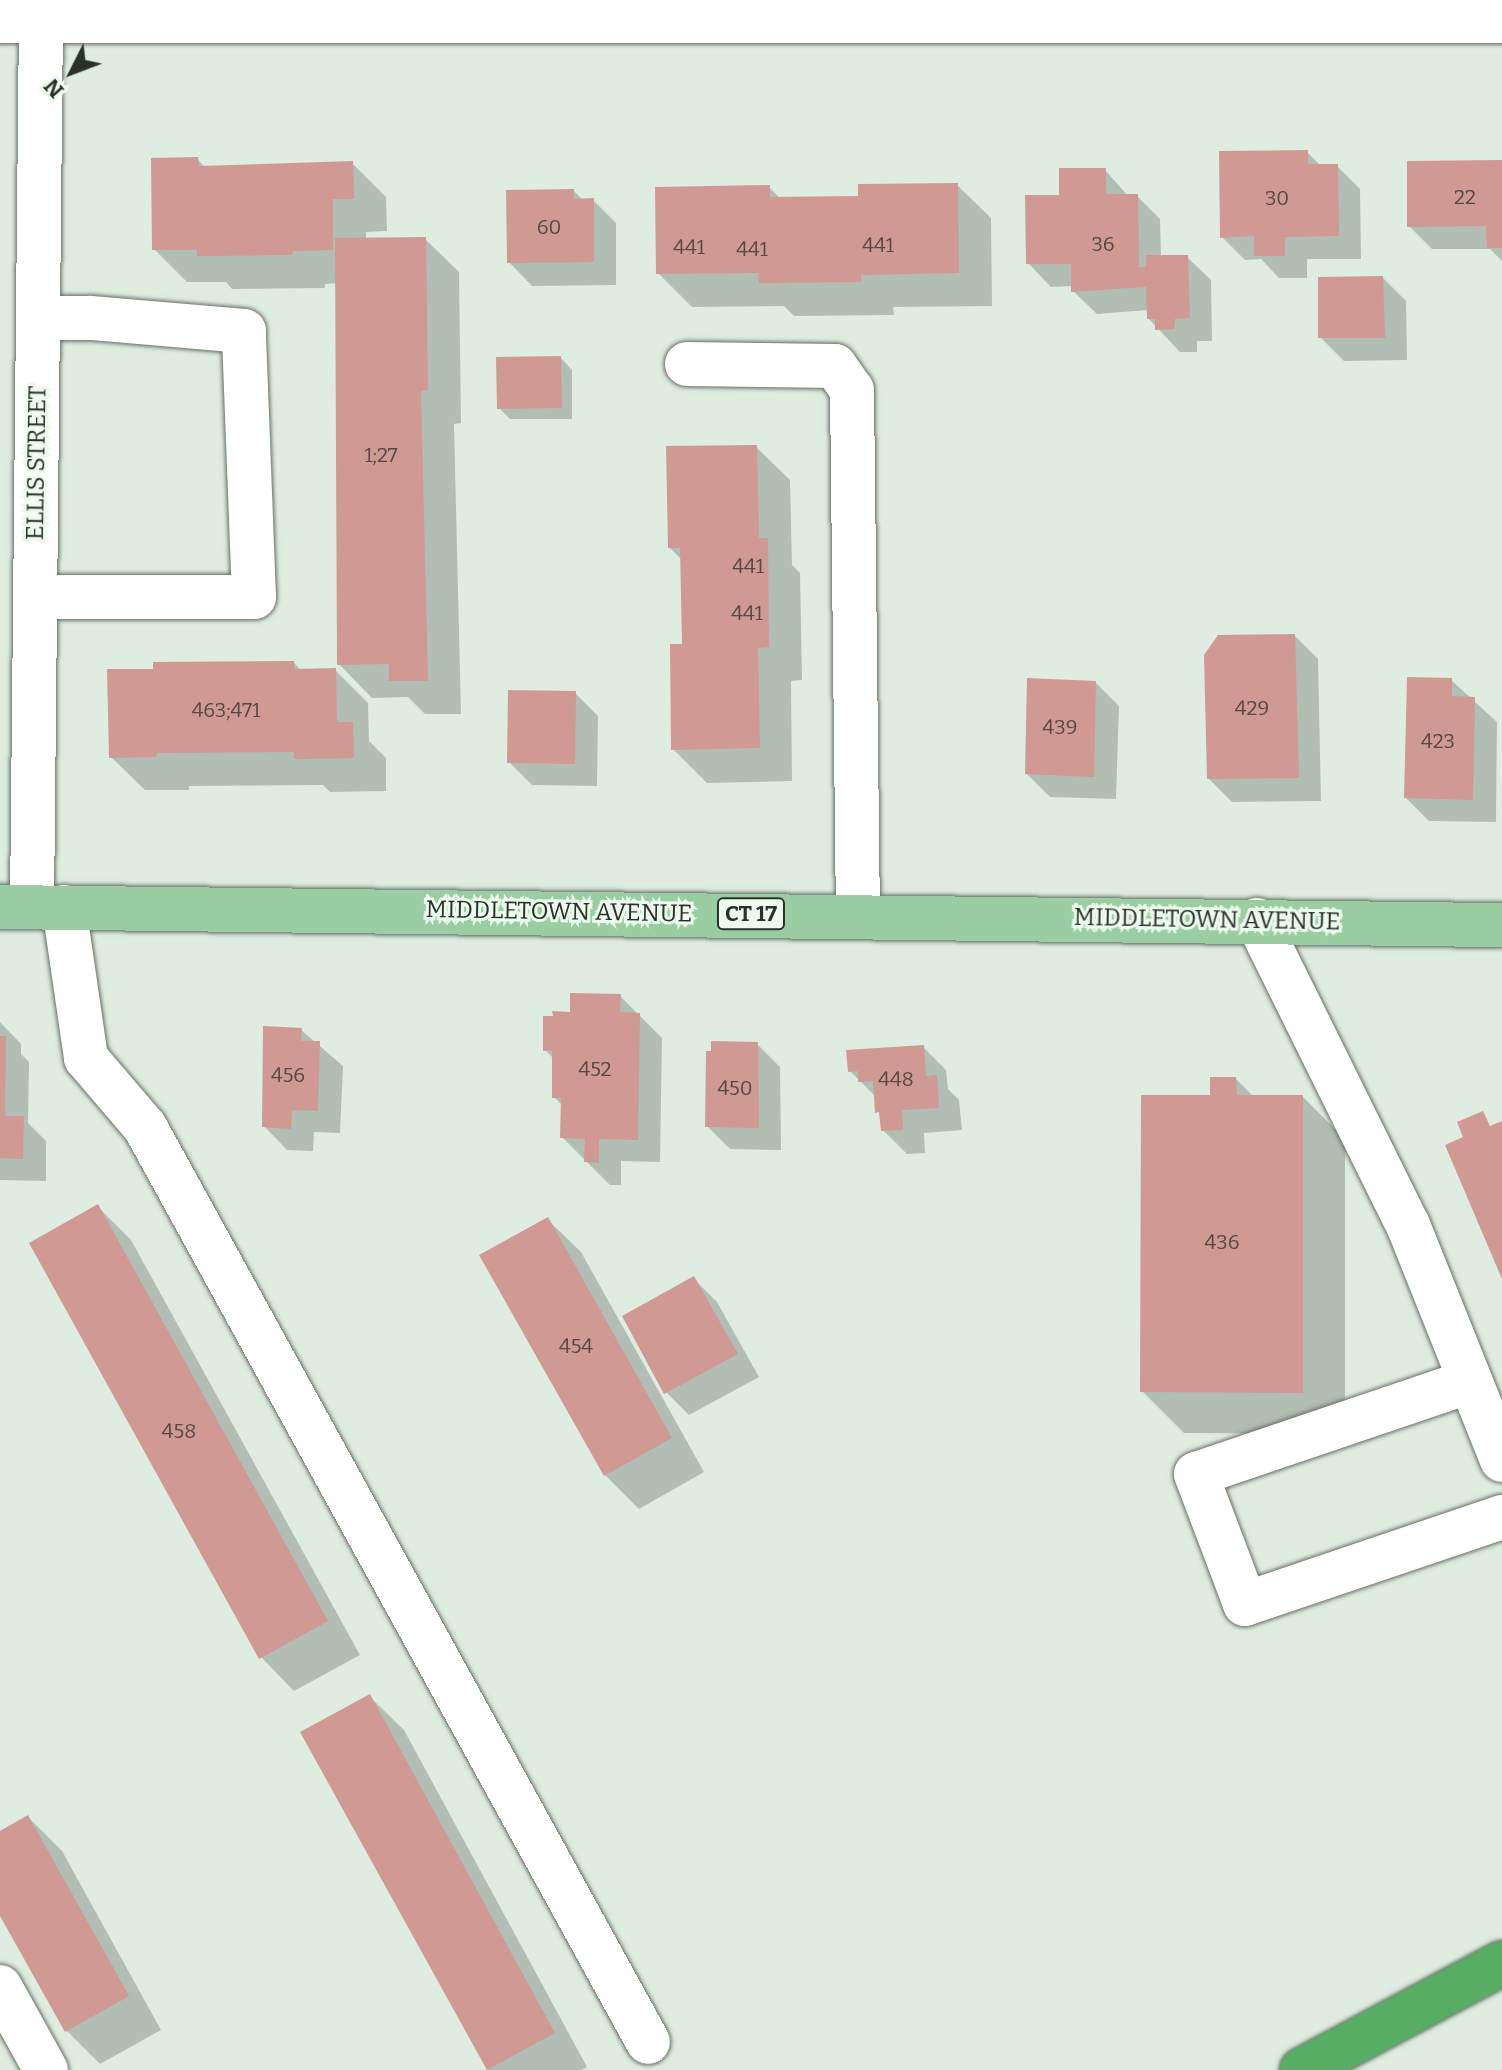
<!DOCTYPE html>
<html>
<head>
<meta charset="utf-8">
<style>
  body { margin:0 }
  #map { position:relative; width:1502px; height:2070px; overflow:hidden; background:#dfede0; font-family:Bitter,serif }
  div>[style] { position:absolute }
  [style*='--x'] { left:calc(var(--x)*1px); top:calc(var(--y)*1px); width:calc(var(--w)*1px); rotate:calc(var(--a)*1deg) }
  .shadow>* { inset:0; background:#0003 }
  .building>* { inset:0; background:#d09994 }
  .roads { filter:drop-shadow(0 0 2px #657066) drop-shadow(0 0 2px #657066) }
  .minor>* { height:44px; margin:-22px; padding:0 22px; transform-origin:22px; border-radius:22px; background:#fff }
  .major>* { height:44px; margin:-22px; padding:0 22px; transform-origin:22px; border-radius:22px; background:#9acea2 }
  .highway>* { height:44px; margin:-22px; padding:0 22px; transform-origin:22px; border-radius:22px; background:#57ad64 }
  span { translate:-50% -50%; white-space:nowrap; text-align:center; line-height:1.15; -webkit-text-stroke:6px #ecfaed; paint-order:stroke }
  .number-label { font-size:20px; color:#544a45 }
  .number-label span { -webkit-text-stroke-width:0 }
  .shield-label span { padding:2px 6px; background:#ecfaed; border:2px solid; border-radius:6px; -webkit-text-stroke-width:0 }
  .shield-label { font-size:22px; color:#2b302b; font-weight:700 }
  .street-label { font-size:24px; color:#2b302b }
  .north { position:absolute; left:32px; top:32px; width:80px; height:80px; -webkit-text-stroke:6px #ecfaed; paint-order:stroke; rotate:228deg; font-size:22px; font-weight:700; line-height:32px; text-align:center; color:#2b302b }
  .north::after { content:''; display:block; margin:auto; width:28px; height:36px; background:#2b302b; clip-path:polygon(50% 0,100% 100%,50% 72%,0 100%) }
</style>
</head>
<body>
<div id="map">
  <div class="shadow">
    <div style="clip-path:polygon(1307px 152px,1321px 166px,1337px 166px,1360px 189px,1361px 259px,1307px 259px,1307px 278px,1279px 278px,1261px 259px,1245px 260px,1222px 237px)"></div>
    <div style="clip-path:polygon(197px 159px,206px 168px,352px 163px,386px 197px,387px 231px,366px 232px,366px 240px,425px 239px,459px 272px,461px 423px,454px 424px,461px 714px,425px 714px,408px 697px,372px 698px,339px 664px,337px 283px,325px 284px,325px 288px,232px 289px,226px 282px,187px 282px,154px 249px)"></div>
    <div style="clip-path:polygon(1502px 162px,1502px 261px,1490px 249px,1432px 249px,1409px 226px)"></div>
    <div style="clip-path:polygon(1105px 170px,1128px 196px,1137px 196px,1160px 219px,1161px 257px,1187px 257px,1211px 280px,1212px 341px,1197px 341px,1197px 352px,1180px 352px,1148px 318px,1148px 310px,1097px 314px,1073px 291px,1073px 286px,1051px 287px,1028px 263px,1061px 197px)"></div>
    <div style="clip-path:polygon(957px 185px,991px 218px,992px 306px,893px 307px,894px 315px,794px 316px,784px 306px,692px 307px,658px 273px,769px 187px,781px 199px,860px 198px)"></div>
    <div style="clip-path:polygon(574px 191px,583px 200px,593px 200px,616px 223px,616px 285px,532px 286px,509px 262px)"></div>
    <div style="clip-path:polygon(1383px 278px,1406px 301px,1407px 360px,1344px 361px,1320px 337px)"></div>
    <div style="clip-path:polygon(561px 358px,572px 370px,572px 419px,510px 419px,499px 408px)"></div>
    <div style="clip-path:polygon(756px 447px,790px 480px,792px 565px,800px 573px,802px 680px,791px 681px,792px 781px,707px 783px,673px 749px,684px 646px,682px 560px,670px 548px)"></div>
    <div style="clip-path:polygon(1295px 636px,1318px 659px,1321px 801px,1232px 802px,1209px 779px)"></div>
    <div style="clip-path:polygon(294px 663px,301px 670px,335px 670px,368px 703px,369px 741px,386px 758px,386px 791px,330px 792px,323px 785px,189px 786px,189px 790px,145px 790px,111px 757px)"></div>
    <div style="clip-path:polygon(1451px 680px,1497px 722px,1496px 822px,1429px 821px,1406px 798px)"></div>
    <div style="clip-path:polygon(1096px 683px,1119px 706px,1116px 799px,1050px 797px,1027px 774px)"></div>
    <div style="clip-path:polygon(575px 693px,598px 716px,597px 786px,532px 785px,509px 762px)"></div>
    <div style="clip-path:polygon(620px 996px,662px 1038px,660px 1162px,621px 1161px,621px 1185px,610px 1185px,562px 1137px,563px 1106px,554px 1097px,554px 1059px,545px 1050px,571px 1014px)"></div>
    <div style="clip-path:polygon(0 1022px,21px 1044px,21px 1054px,29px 1062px,28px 1123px,46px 1141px,46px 1181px,0 1180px)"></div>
    <div style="clip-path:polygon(301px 1030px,343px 1066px,340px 1133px,314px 1132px,313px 1151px,287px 1150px,264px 1126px)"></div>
    <div style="clip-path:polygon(757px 1044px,780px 1067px,781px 1150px,730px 1149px,707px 1126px)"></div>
    <div style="clip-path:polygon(923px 1047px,946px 1070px,948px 1089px,959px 1100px,962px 1130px,924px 1133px,925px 1153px,907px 1154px,883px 1130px,876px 1097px,850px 1071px)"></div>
    <div style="clip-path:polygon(1236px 1079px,1254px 1097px,1303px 1097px,1345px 1139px,1345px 1434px,1184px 1433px,1142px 1391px,1212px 1097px)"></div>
    <div style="clip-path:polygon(98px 1207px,131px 1240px,360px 1655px,294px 1691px,261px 1657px)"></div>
    <div style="clip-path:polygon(547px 1219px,581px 1252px,704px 1472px,639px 1509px,605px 1475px)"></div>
    <div style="clip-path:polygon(694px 1279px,717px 1302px,759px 1377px,689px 1415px,666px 1392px)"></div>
    <div style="clip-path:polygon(370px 1697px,404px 1730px,587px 2067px,581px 2070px,487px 2070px)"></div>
    <div style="clip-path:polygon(28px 1817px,62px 1851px,161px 2030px,100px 2064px,67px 2031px,0 1912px,0 1833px)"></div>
  </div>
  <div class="building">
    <div style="clip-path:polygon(1308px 150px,1308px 164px,1338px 164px,1339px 236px,1285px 237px,1285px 256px,1254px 256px,1254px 236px,1220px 238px,1219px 151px)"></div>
    <div style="clip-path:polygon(198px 157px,199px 166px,353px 161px,354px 199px,333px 199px,333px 250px,293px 251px,292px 255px,197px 256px,197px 250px,152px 250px,151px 158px)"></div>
    <div style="clip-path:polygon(1502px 160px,1502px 248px,1487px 248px,1486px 226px,1407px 227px,1407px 161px)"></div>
    <div style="clip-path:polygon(1059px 168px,1106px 168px,1106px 194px,1138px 194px,1139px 267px,1146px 267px,1146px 255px,1188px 255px,1190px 318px,1175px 319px,1174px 329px,1155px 330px,1155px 319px,1147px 319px,1146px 287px,1071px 292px,1071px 264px,1026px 264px,1025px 195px,1059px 195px)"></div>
    <div style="clip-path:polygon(958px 183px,959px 273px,861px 275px,861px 282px,759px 283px,758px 273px,656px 274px,655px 187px,770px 185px,770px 197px,858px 196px,858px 184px)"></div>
    <div style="clip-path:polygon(574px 189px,574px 199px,594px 198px,594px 262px,507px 263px,506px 190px)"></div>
    <div style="clip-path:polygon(426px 237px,428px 390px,421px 391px,428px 681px,389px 681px,389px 664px,337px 665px,335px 238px)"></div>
    <div style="clip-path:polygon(1383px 276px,1385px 338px,1318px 338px,1318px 277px)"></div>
    <div style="clip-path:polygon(561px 356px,562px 408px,497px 409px,496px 357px)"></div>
    <div style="clip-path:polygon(757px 445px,759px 538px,768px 538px,769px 647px,758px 648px,760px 748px,671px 750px,670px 644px,682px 644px,680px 548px,668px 548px,666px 446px)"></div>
    <div style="clip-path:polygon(1295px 634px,1299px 778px,1207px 779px,1204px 655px,1218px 635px)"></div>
    <div style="clip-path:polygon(294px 661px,295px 669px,336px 668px,337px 722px,353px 722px,354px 758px,294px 759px,294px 752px,157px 753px,156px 757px,109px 758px,107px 669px,153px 669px,153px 662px)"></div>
    <div style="clip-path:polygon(1407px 677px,1452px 678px,1452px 696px,1475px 697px,1473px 800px,1404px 798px)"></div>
    <div style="clip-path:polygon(1027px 678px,1096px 681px,1094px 777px,1025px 774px)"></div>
    <div style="clip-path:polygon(508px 690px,576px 691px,575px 764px,507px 763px)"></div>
    <div style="clip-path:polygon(570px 993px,621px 994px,620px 1012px,640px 1013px,638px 1140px,599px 1139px,599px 1163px,584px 1162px,585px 1139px,560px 1138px,561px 1098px,552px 1098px,552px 1050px,543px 1051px,543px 1016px,553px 1016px,552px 1011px,570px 1012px)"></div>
    <div style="clip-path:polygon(263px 1026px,302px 1028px,301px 1041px,320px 1041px,318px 1111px,292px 1110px,291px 1129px,262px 1127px)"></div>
    <div style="clip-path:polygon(0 1036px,6px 1036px,5px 1116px,24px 1116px,23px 1159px,0 1158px)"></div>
    <div style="clip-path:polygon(711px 1041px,758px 1042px,759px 1128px,705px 1127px,706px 1051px,711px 1051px)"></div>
    <div style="clip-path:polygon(924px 1045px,926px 1076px,937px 1075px,939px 1108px,902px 1110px,903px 1130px,881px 1131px,879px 1112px,875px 1113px,873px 1081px,858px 1082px,858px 1071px,848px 1072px,846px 1050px)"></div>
    <div style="clip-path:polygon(1210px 1077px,1236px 1077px,1237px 1095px,1303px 1095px,1303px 1393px,1140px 1392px,1141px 1095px,1210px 1095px)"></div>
    <div style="clip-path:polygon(1483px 1111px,1490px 1126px,1502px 1121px,1502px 1279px,1445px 1145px,1463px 1137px,1457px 1122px)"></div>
    <div style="clip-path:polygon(98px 1204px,328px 1621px,259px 1659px,29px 1243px)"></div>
    <div style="clip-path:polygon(548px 1217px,672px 1438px,604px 1476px,479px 1255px)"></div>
    <div style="clip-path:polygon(694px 1276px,738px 1354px,664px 1394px,622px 1316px)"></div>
    <div style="clip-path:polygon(370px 1694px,555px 2033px,487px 2070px,300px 1732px)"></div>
    <div style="clip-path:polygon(28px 1815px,129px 1996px,65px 2032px,0 1916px,0 1831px)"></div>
  </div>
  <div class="roads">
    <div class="minor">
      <div style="--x:0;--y:21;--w:1502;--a:0"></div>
      <div style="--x:687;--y:364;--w:148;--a:0.8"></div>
      <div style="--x:835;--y:366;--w:29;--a:55"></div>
      <div style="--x:852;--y:390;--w:525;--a:89.35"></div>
      <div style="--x:35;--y:597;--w:219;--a:0"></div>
      <div style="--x:254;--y:597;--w:266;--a:-92.2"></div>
      <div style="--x:244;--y:331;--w:154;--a:-175.1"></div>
      <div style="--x:91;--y:318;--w:53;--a:180"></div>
      <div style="--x:32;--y:907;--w:888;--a:-89.42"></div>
      <div style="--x:64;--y:907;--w:153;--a:81.7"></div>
      <div style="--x:86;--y:1058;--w:91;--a:49.5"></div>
      <div style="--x:145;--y:1127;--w:1044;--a:61.2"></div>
      <div style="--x:1257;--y:920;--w:340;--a:63.7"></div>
      <div style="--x:1408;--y:1225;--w:253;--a:68.2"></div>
      <div style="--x:1468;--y:1382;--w:287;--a:161.3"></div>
      <div style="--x:1196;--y:1474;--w:139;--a:69.3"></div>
      <div style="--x:1245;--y:1604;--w:271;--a:-18.7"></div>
      <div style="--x:0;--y:1987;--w:95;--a:61"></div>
    </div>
    <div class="major">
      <div style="--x:0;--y:907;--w:1502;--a:0.69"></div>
    </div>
    <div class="highway">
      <div style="--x:1302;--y:2070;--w:227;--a:-28.1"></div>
    </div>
  </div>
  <div class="number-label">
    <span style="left:1465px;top:197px">22</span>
    <span style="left:1277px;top:198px">30</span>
    <span style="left:549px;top:227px">60</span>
    <span style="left:1103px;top:244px">36</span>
    <span style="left:878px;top:245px">441</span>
    <span style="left:689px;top:247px">441</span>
    <span style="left:752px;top:249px">441</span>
    <span style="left:381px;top:455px">1;27</span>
    <span style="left:748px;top:566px">441</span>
    <span style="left:747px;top:613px">441</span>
    <span style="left:1252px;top:708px">429</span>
    <span style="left:226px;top:710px">463;471</span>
    <span style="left:1060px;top:727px">439</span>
    <span style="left:1438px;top:741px">423</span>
    <span style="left:595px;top:1069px">452</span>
    <span style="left:288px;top:1075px">456</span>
    <span style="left:896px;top:1079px">448</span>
    <span style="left:735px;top:1088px">450</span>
    <span style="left:1222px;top:1242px">436</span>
    <span style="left:576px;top:1346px">454</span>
    <span style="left:179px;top:1431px">458</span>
  </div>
  <div class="shield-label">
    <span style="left:751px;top:914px">CT 17</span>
  </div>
  <div class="street-label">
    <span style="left:37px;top:463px;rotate:-89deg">ELLIS STREET</span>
    <span style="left:559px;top:912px;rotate:1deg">MIDDLETOWN AVENUE</span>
    <span style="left:1207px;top:920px;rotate:1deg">MIDDLETOWN AVENUE</span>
  </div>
  <div class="north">N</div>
</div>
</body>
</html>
